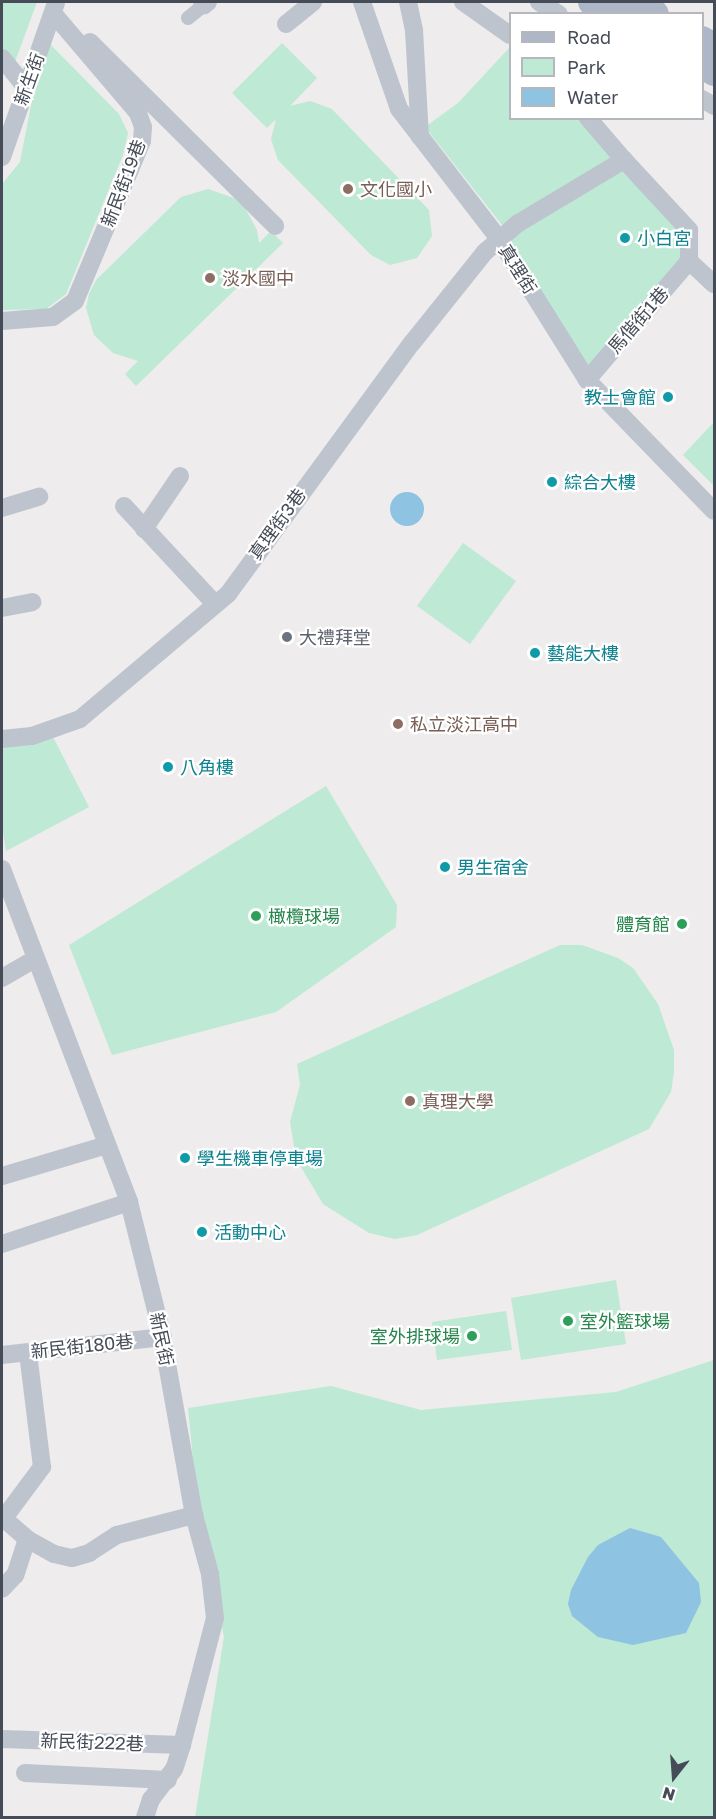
<!DOCTYPE html>
<html>
<head>
<meta charset="utf-8">
<style>
  body { margin:0 }
  #map { position:relative; width:716px; height:1819px; overflow:hidden; background:#eeecec; font-family:"Golos Text","Noto Sans TC",sans-serif }
  div>[style] { position:absolute }
  [style*='--x'] { left:calc(var(--x)*1px); top:calc(var(--y)*1px); width:calc(var(--w)*1px); rotate:calc(var(--a)*1deg) }
  .green>* { inset:0; background:#bde9d5 }
  .water>* { inset:0; background:#8ec3e2 }
  .round { border-radius:50% }
  .pedestrian>* { height:14px; margin:-7px; padding:0 7px; transform-origin:7px; border-radius:7px; background:#bec4cd }
  .minor>* { height:18px; margin:-9px; padding:0 9px; transform-origin:9px; border-radius:9px; background:#bec4cd }
  .primary>* { height:28px; margin:-14px; padding:0 14px; transform-origin:14px; border-radius:14px; background:#aeb7c8 }
  .dots>* { width:16px; height:16px; translate:-50% -50%; box-sizing:border-box; border:3px solid #fff; border-radius:50% }
  span { translate:-50% -50%; white-space:nowrap; text-align:center; line-height:1.15; -webkit-text-stroke:4.5px #fff; paint-order:stroke }
  .street-label { font-size:18px; color:#464c57 }
  .education-label { font-size:18px; color:#785e54 }
  .left { translate:0 -50%; text-align:left }
  .culture-label { font-size:18px; color:#0d838f }
  .right { translate:-100% -50%; text-align:right }
  .worship-label { font-size:18px; color:#5b616d }
  .leisure-label { font-size:18px; color:#27864d }
  .frame { position:absolute; inset:0; border:3px solid #464c57; pointer-events:none }
  .legend { position:absolute; left:509px; top:12px; width:195px; height:108px; box-sizing:border-box; background:#fff; border:2px solid #b5b7bc; margin:0; padding:8px 10px; list-style:none; font-size:18px; color:#464c57 }
  .legend li { display:flex; align-items:center; gap:12px; height:30px }
  .legend b { width:30px; border:2px solid #b5b7bc }
  .north { position:absolute; left:644px; top:1747px; width:60px; height:60px; -webkit-text-stroke:4px #fff; paint-order:stroke; rotate:197deg; font-size:16px; font-weight:700; line-height:24px; text-align:center; color:#464c57 }
  .north::after { content:''; display:block; margin:auto; width:21px; height:27px; background:#464c57; clip-path:polygon(50% 0,100% 100%,50% 72%,0 100%) }
</style>
</head>
<body>
<div id="map">
  <div class="green">
    <div style="clip-path:polygon(2px 2px,37px 2px,12px 70px,2px 58px)"></div>
    <div style="clip-path:polygon(44px 38px,119px 114px,128px 133px,123px 155px,66px 294px,46px 309px,2px 310px,2px 184px,20px 162px)"></div>
    <div style="clip-path:polygon(282px 43px,317px 78px,290px 106px,310px 101px,332px 109px,429px 210px,432px 236px,417px 258px,390px 265px,371px 255px,278px 160px,271px 139px,276px 119px,267px 128px,232px 93px)"></div>
    <div style="clip-path:polygon(510px 47px,510px 118px,582px 119px,615px 156px,502px 225px,425px 127px,458px 103px)"></div>
    <div style="clip-path:polygon(621px 171px,688px 235px,679px 264px,584px 371px,511px 246px,513px 234px)"></div>
    <div style="clip-path:polygon(208px 189px,234px 198px,244px 206px,257px 230px,259px 243px,271px 231px,283px 243px,136px 386px,125px 374px,138px 361px,113px 353px,94px 335px,86px 308px,89px 294px,96px 280px,181px 197px)"></div>
    <div style="clip-path:polygon(714px 422px,714px 486px,683px 455px)"></div>
    <div style="clip-path:polygon(463px 543px,516px 581px,470px 644px,417px 606px)"></div>
    <div style="clip-path:polygon(53px 737px,89px 807px,6px 851px,2px 826px,2px 744px)"></div>
    <div style="clip-path:polygon(326px 786px,397px 905px,396px 927px,276px 1012px,112px 1055px,69px 945px)"></div>
    <div style="clip-path:polygon(560px 945px,582px 945px,618px 958px,633px 968px,658px 1004px,674px 1050px,674px 1072px,671px 1092px,649px 1129px,417px 1235px,395px 1239px,369px 1233px,323px 1204px,301px 1167px,294px 1146px,290px 1122px,300px 1085px,297px 1064px)"></div>
    <div style="clip-path:polygon(616px 1280px,626px 1344px,521px 1360px,511px 1298px)"></div>
    <div style="clip-path:polygon(506px 1311px,512px 1350px,437px 1360px,432px 1322px)"></div>
    <div style="clip-path:polygon(714px 1360px,714px 1817px,195px 1817px,224px 1637px,198px 1511px,188px 1408px,331px 1386px,421px 1410px,616px 1392px)"></div>
  </div>
  <div class="water">
    <div class="round" style="left:390px;top:492px;width:34px;height:34px"></div>
    <div style="clip-path:polygon(630px 1528px,661px 1537px,699px 1583px,701px 1602px,686px 1633px,633px 1645px,598px 1637px,572px 1616px,568px 1604px,571px 1590px,588px 1557px,598px 1545px)"></div>
  </div>
  <div class="pedestrian">
    <div style="--x:188;--y:18;--w:21;--a:-39"></div>
  </div>
  <div class="minor">
    <div style="--x:202;--y:2;--w:4;--a:56"></div>
    <div style="--x:204;--y:5;--w:5;--a:-37"></div>
    <div style="--x:362;--y:2;--w:113;--a:70.9"></div>
    <div style="--x:399;--y:109;--w:164;--a:52.4"></div>
    <div style="--x:499;--y:239;--w:166;--a:58"></div>
    <div style="--x:587;--y:380;--w:182;--a:45.9"></div>
    <div style="--x:408;--y:2;--w:29;--a:78"></div>
    <div style="--x:414;--y:30;--w:107;--a:86.8"></div>
    <div style="--x:463;--y:2;--w:57;--a:35.1"></div>
    <div style="--x:539;--y:2;--w:23;--a:31"></div>
    <div style="--x:286;--y:24;--w:35;--a:-39"></div>
    <div style="--x:90;--y:42;--w:261;--a:44.8"></div>
    <div style="--x:2;--y:58;--w:38;--a:51"></div>
    <div style="--x:702;--y:99;--w:14;--a:30"></div>
    <div style="--x:588;--y:118;--w:55;--a:49.4"></div>
    <div style="--x:2;--y:157;--w:163;--a:-70.7"></div>
    <div style="--x:689;--y:261;--w:34;--a:43"></div>
    <div style="--x:2;--y:321;--w:51;--a:-4.5"></div>
    <div style="--x:53;--y:317;--w:27;--a:-36"></div>
    <div style="--x:75;--y:301;--w:173;--a:-67.3"></div>
    <div style="--x:142;--y:141;--w:14;--a:-86"></div>
    <div style="--x:143;--y:127;--w:15;--a:-110"></div>
    <div style="--x:138;--y:113;--w:131;--a:-130.4"></div>
    <div style="--x:587;--y:380;--w:157;--a:-49.4"></div>
    <div style="--x:124;--y:506;--w:134;--a:47.1"></div>
    <div style="--x:2;--y:508;--w:39;--a:-17"></div>
    <div style="--x:144;--y:529;--w:64;--a:-55.8"></div>
    <div style="--x:2;--y:608;--w:31;--a:-11"></div>
    <div style="--x:2;--y:739;--w:30;--a:-6"></div>
    <div style="--x:32;--y:736;--w:51;--a:-19.5"></div>
    <div style="--x:80;--y:719;--w:194;--a:-40.2"></div>
    <div style="--x:228;--y:594;--w:311;--a:-53.8"></div>
    <div style="--x:412;--y:343;--w:117;--a:-51.3"></div>
    <div style="--x:485;--y:252;--w:43;--a:-41.2"></div>
    <div style="--x:517;--y:224;--w:125;--a:-30.9"></div>
    <div style="--x:624;--y:160;--w:96;--a:47.1"></div>
    <div style="--x:689;--y:230;--w:31;--a:90"></div>
    <div style="--x:2;--y:869;--w:356;--a:69.1"></div>
    <div style="--x:129;--y:1202;--w:132;--a:76"></div>
    <div style="--x:161;--y:1330;--w:188;--a:79.9"></div>
    <div style="--x:194;--y:1515;--w:61;--a:74.8"></div>
    <div style="--x:210;--y:1574;--w:44;--a:83.5"></div>
    <div style="--x:215;--y:1618;--w:131;--a:104.6"></div>
    <div style="--x:182;--y:1745;--w:25;--a:108"></div>
    <div style="--x:174;--y:1769;--w:38;--a:127"></div>
    <div style="--x:151;--y:1799;--w:20;--a:108"></div>
    <div style="--x:2;--y:978;--w:36;--a:-30"></div>
    <div style="--x:2;--y:1176;--w:109;--a:-16.4"></div>
    <div style="--x:2;--y:1244;--w:134;--a:-18.3"></div>
    <div style="--x:2;--y:1355;--w:162;--a:-6.4"></div>
    <div style="--x:2;--y:1517;--w:33;--a:41"></div>
    <div style="--x:27;--y:1539;--w:38;--a:108"></div>
    <div style="--x:15;--y:1575;--w:19;--a:133"></div>
    <div style="--x:4;--y:1518;--w:64;--a:-53.3"></div>
    <div style="--x:42;--y:1467;--w:115;--a:-97"></div>
    <div style="--x:27;--y:1539;--w:31;--a:29"></div>
    <div style="--x:54;--y:1554;--w:18;--a:13"></div>
    <div style="--x:72;--y:1558;--w:18;--a:-16"></div>
    <div style="--x:89;--y:1553;--w:33;--a:-33"></div>
    <div style="--x:117;--y:1535;--w:80;--a:-14.6"></div>
    <div style="--x:2;--y:1739;--w:180;--a:1.9"></div>
    <div style="--x:25;--y:1773;--w:143;--a:2.8"></div>
  </div>
  <div class="primary">
    <div style="--x:592;--y:2;--w:24;--a:30"></div>
    <div style="--x:634;--y:2;--w:24;--a:30"></div>
    <div style="--x:702;--y:40;--w:14;--a:30"></div>
    <div style="--x:702;--y:65;--w:14;--a:30"></div>
  </div>
  <div class="dots">
    <div style="left:348px;top:189px;background:#8d6e63"></div>
    <div style="left:625px;top:238px;background:#0f9aa8"></div>
    <div style="left:210px;top:278px;background:#8d6e63"></div>
    <div style="left:668px;top:397px;background:#0f9aa8"></div>
    <div style="left:552px;top:482px;background:#0f9aa8"></div>
    <div style="left:287px;top:637px;background:#6b7280"></div>
    <div style="left:535px;top:653px;background:#0f9aa8"></div>
    <div style="left:398px;top:724px;background:#8d6e63"></div>
    <div style="left:168px;top:767px;background:#0f9aa8"></div>
    <div style="left:445px;top:867px;background:#0f9aa8"></div>
    <div style="left:256px;top:916px;background:#2e9e5b"></div>
    <div style="left:682px;top:924px;background:#2e9e5b"></div>
    <div style="left:410px;top:1101px;background:#8d6e63"></div>
    <div style="left:185px;top:1158px;background:#0f9aa8"></div>
    <div style="left:202px;top:1232px;background:#0f9aa8"></div>
    <div style="left:568px;top:1321px;background:#2e9e5b"></div>
    <div style="left:472px;top:1336px;background:#2e9e5b"></div>
  </div>
  <div class="street-label">
    <span style="left:29px;top:79px;rotate:-70deg">新生街</span>
    <span style="left:123px;top:183px;rotate:-69deg">新民街19巷</span>
    <span style="left:518px;top:269px;rotate:58deg">真理街</span>
    <span style="left:638px;top:320px;rotate:-49deg">馬偕街1巷</span>
    <span style="left:277px;top:524px;rotate:-54deg">真理街3巷</span>
    <span style="left:162px;top:1339px;rotate:78deg">新民街</span>
    <span style="left:82px;top:1346px;rotate:-6deg">新民街180巷</span>
    <span style="left:92px;top:1742px;rotate:2deg">新民街222巷</span>
  </div>
  <div class="education-label">
    <span class="left" style="left:360px;top:189px">文化國小</span>
    <span class="left" style="left:222px;top:278px">淡水國中</span>
    <span class="left" style="left:410px;top:724px">私立淡江高中</span>
    <span class="left" style="left:422px;top:1101px">真理大學</span>
  </div>
  <div class="culture-label">
    <span class="left" style="left:637px;top:238px">小白宮</span>
    <span class="right" style="left:656px;top:397px">教士會館</span>
    <span class="left" style="left:564px;top:482px">綜合大樓</span>
    <span class="left" style="left:547px;top:653px">藝能大樓</span>
    <span class="left" style="left:180px;top:767px">八角樓</span>
    <span class="left" style="left:457px;top:867px">男生宿舍</span>
    <span class="left" style="left:197px;top:1158px">學生機車停車場</span>
    <span class="left" style="left:214px;top:1232px">活動中心</span>
  </div>
  <div class="worship-label">
    <span class="left" style="left:299px;top:637px">大禮拜堂</span>
  </div>
  <div class="leisure-label">
    <span class="left" style="left:268px;top:916px">橄欖球場</span>
    <span class="right" style="left:670px;top:924px">體育館</span>
    <span class="left" style="left:580px;top:1321px">室外籃球場</span>
    <span class="right" style="left:460px;top:1336px">室外排球場</span>
  </div>
  <div class="frame"></div>
  <ul class="legend">
  <li><b style="height:8px;background:#aeb7c8"></b>Road</li>
  <li><b style="height:16px;background:#bde9d5"></b>Park</li>
  <li><b style="height:16px;background:#8ec3e2"></b>Water</li>
  </ul>
  <div class="north">N</div>
</div>
</body>
</html>
